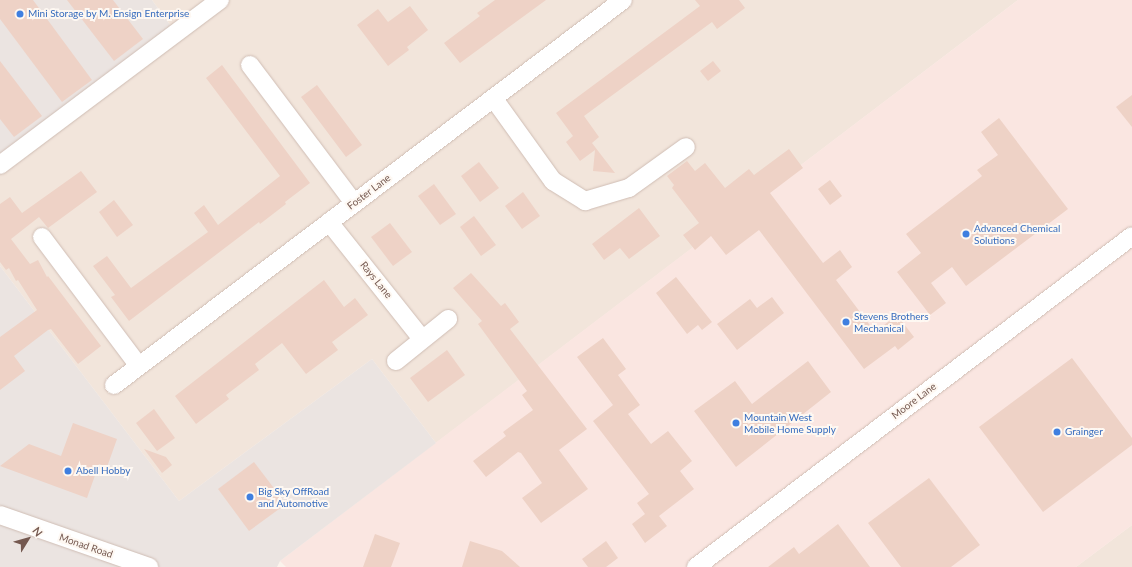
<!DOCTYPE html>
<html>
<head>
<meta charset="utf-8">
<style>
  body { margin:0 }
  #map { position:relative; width:1132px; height:567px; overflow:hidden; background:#fbf3ec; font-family:Lato,sans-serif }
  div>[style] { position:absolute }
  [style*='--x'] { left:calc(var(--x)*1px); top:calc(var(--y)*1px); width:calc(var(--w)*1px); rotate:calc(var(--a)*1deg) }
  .residential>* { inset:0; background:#f2e5db }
  .commercial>* { inset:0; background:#fae6e1 }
  .industrial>* { inset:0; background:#ebe4e1 }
  .building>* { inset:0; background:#eed2c6 }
  .roads { filter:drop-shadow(0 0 1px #cfbdb4) drop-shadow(0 0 1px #cfbdb4) }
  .minor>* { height:18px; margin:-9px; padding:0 9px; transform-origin:9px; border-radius:9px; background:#fff }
  .dots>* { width:11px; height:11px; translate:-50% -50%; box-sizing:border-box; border:2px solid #fef8f2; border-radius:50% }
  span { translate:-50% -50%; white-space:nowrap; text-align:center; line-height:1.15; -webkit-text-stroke:4px #fef8f2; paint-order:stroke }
  .shop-label { font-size:10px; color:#366cbe }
  .left { translate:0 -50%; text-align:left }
  .street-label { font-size:10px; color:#755950 }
  .north { position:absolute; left:8px; top:519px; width:40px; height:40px; -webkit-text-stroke:3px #fef8f2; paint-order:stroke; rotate:53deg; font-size:11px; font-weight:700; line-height:16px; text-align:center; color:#755950 }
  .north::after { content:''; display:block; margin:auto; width:14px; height:18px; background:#755950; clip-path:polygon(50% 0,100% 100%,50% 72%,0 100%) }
</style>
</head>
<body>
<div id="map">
  <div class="residential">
    <div style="clip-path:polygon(152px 0,1018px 0,436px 443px,372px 359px,179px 501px,0 266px,0 168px,176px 33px)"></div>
    <div style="clip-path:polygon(1132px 525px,1132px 567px,1076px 567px)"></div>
  </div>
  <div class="commercial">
    <div style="clip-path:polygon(1018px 0,1132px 0,1132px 525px,1076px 567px,286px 567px,280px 561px)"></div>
  </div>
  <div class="industrial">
    <div style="clip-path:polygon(0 0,152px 0,176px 33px,0 168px)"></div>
    <div style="clip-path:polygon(0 266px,179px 501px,372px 359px,436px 443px,280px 561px,277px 567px,0 567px)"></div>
  </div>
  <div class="building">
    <div style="clip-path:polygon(0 0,33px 0,92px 80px,62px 102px,0 19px)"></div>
    <div style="clip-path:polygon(67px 0,113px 0,143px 39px,114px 61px)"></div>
    <div style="clip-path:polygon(495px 0,546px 0,460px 63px,444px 43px,480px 16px,477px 13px)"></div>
    <div style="clip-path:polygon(695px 0,739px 0,745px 8px,717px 29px,712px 22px,584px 116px,599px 137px,592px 143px,615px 173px,593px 171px,595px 150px,580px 161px,566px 142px,573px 136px,556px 113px,700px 6px)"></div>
    <div style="clip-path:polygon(410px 6px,428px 30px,407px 47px,409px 50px,388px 66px,357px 25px,378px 9px,388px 22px)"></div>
    <div style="clip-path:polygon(0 61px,42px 116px,14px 137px,0 119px)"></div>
    <div style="clip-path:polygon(713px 61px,721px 71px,708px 81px,700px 71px)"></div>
    <div style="clip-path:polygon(222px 65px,310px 183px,285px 202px,286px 204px,260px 224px,259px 222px,129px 321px,111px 297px,115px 295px,93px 266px,107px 256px,131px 288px,208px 232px,194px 213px,204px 205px,218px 225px,280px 176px,206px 78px)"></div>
    <div style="clip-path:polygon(317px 85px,362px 145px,346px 157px,301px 97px)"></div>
    <div style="clip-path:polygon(1132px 95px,1132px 127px,1116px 107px)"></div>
    <div style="clip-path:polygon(999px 118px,1068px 209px,966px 286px,952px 267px,931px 283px,946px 303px,930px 315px,897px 272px,921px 253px,906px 234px,982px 176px,977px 170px,998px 155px,981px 132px)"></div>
    <div style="clip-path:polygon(789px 149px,803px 168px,770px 193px,823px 263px,840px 250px,852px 267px,836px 280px,875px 332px,897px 315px,914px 337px,898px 350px,895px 346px,864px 369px,759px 230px,726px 255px,711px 236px,695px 250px,683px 235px,699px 223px,672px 188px,674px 185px,667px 176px,687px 161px,695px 171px,705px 163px,725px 188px,749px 169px,754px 175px)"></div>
    <div style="clip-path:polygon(479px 162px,499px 188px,480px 202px,461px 176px)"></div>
    <div style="clip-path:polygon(81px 171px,97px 192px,48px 228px,39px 217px,11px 239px,30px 264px,38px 260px,47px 277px,48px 276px,101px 346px,78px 364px,51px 329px,48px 330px,14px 356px,25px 371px,0 390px,0 337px,37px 310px,18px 280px,16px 281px,9px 268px,6px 270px,0 262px,0 204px,10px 197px,22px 213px)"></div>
    <div style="clip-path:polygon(830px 180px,842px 196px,830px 205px,818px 189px)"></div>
    <div style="clip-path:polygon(434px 184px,456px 214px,440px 225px,418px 196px)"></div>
    <div style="clip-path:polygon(523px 192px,540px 216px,522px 229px,505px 206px)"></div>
    <div style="clip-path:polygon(114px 200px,133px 225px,117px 237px,99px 212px)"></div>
    <div style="clip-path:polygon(639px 208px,660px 236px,629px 259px,620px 248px,604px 260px,592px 244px)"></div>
    <div style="clip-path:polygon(474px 216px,496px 245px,481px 256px,460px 227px)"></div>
    <div style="clip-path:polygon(390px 223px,412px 252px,393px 266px,371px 237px)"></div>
    <div style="clip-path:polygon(471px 273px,501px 306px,505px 303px,519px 322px,510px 329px,587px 429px,559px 450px,588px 489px,541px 523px,522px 498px,542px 483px,521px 453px,518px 452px,486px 477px,473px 461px,506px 436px,503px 432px,533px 410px,522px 395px,527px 391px,478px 324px,482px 321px,453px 288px)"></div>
    <div style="clip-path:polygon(676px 277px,712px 322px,702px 330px,698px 325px,687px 334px,656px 293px)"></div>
    <div style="clip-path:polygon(324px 280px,344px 307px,355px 298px,368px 315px,332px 342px,338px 350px,306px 374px,282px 343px,255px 364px,259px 370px,226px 395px,229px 399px,196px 424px,175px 396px)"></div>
    <div style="clip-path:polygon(772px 297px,784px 313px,737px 350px,717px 324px,750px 299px,757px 308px)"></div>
    <div style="clip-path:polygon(603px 338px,626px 369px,618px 375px,640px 405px,628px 414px,651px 444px,668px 431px,692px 461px,680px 471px,694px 489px,659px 516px,667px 526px,645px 543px,632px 524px,645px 514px,637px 503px,649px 494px,593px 421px,613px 405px,577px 357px)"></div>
    <div style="clip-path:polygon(447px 350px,465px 375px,428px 402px,410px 378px)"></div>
    <div style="clip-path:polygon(1072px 358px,1132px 438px,1132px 445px,1043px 512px,979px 427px)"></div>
    <div style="clip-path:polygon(808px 361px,831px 392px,736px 467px,694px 411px,735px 381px,752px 404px)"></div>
    <div style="clip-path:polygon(154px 409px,175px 438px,157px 451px,136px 423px)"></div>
    <div style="clip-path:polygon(73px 423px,117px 439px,107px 467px,99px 464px,87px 498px,0 466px,29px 444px,61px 456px)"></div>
    <div style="clip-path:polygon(144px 449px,166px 457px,172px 465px,162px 473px)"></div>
    <div style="clip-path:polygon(254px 462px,286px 504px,249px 531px,218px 489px)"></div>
    <div style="clip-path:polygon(929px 478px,980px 545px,951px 567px,901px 567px,868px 523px)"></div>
    <div style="clip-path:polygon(838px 524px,870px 567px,768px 567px,794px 547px,799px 554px)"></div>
    <div style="clip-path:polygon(375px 534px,400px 543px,391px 567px,363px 567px)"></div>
    <div style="clip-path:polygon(470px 541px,502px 551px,520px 567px,462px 567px)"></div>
    <div style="clip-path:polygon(606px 541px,618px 558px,606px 567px,588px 567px,582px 559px)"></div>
  </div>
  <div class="roads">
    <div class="minor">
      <div style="--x:250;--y:65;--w:173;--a:53"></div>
      <div style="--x:494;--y:99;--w:101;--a:54.3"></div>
      <div style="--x:553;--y:181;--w:38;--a:32"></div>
      <div style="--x:585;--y:201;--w:46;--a:-16.5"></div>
      <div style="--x:629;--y:188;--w:70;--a:-35.7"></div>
      <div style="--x:0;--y:165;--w:275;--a:-36.9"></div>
      <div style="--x:329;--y:222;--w:149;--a:51.5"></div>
      <div style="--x:42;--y:237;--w:161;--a:53.1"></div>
      <div style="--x:396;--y:361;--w:67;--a:-38.9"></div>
      <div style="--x:114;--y:385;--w:638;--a:-37.1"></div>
      <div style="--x:0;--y:515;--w:158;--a:19.2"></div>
      <div style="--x:696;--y:567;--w:547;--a:-37.2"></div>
    </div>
  </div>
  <div class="dots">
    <div style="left:20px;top:14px;background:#3f7fe0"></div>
    <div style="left:966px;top:234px;background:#3f7fe0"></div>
    <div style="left:846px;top:322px;background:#3f7fe0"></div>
    <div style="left:736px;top:423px;background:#3f7fe0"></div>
    <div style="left:1057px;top:432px;background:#3f7fe0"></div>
    <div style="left:68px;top:471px;background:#3f7fe0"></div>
    <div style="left:250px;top:497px;background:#3f7fe0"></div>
  </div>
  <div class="shop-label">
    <span class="left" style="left:28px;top:14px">Mini Storage by M. Ensign Enterprise</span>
    <span class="left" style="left:974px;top:234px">Advanced Chemical<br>Solutions</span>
    <span class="left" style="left:854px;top:322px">Stevens Brothers<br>Mechanical</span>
    <span class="left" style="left:744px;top:423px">Mountain West<br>Mobile Home Supply</span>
    <span class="left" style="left:1065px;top:432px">Grainger</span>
    <span class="left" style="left:76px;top:471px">Abell Hobby</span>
    <span class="left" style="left:258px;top:497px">Big Sky OffRoad<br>and Automotive</span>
  </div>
  <div class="street-label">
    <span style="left:369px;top:192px;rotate:-37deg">Foster Lane</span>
    <span style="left:376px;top:280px;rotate:51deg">Rays Lane</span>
    <span style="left:914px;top:401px;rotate:-37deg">Moore Lane</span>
    <span style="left:86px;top:546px;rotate:19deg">Monad Road</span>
  </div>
  <div class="north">N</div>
</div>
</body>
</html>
